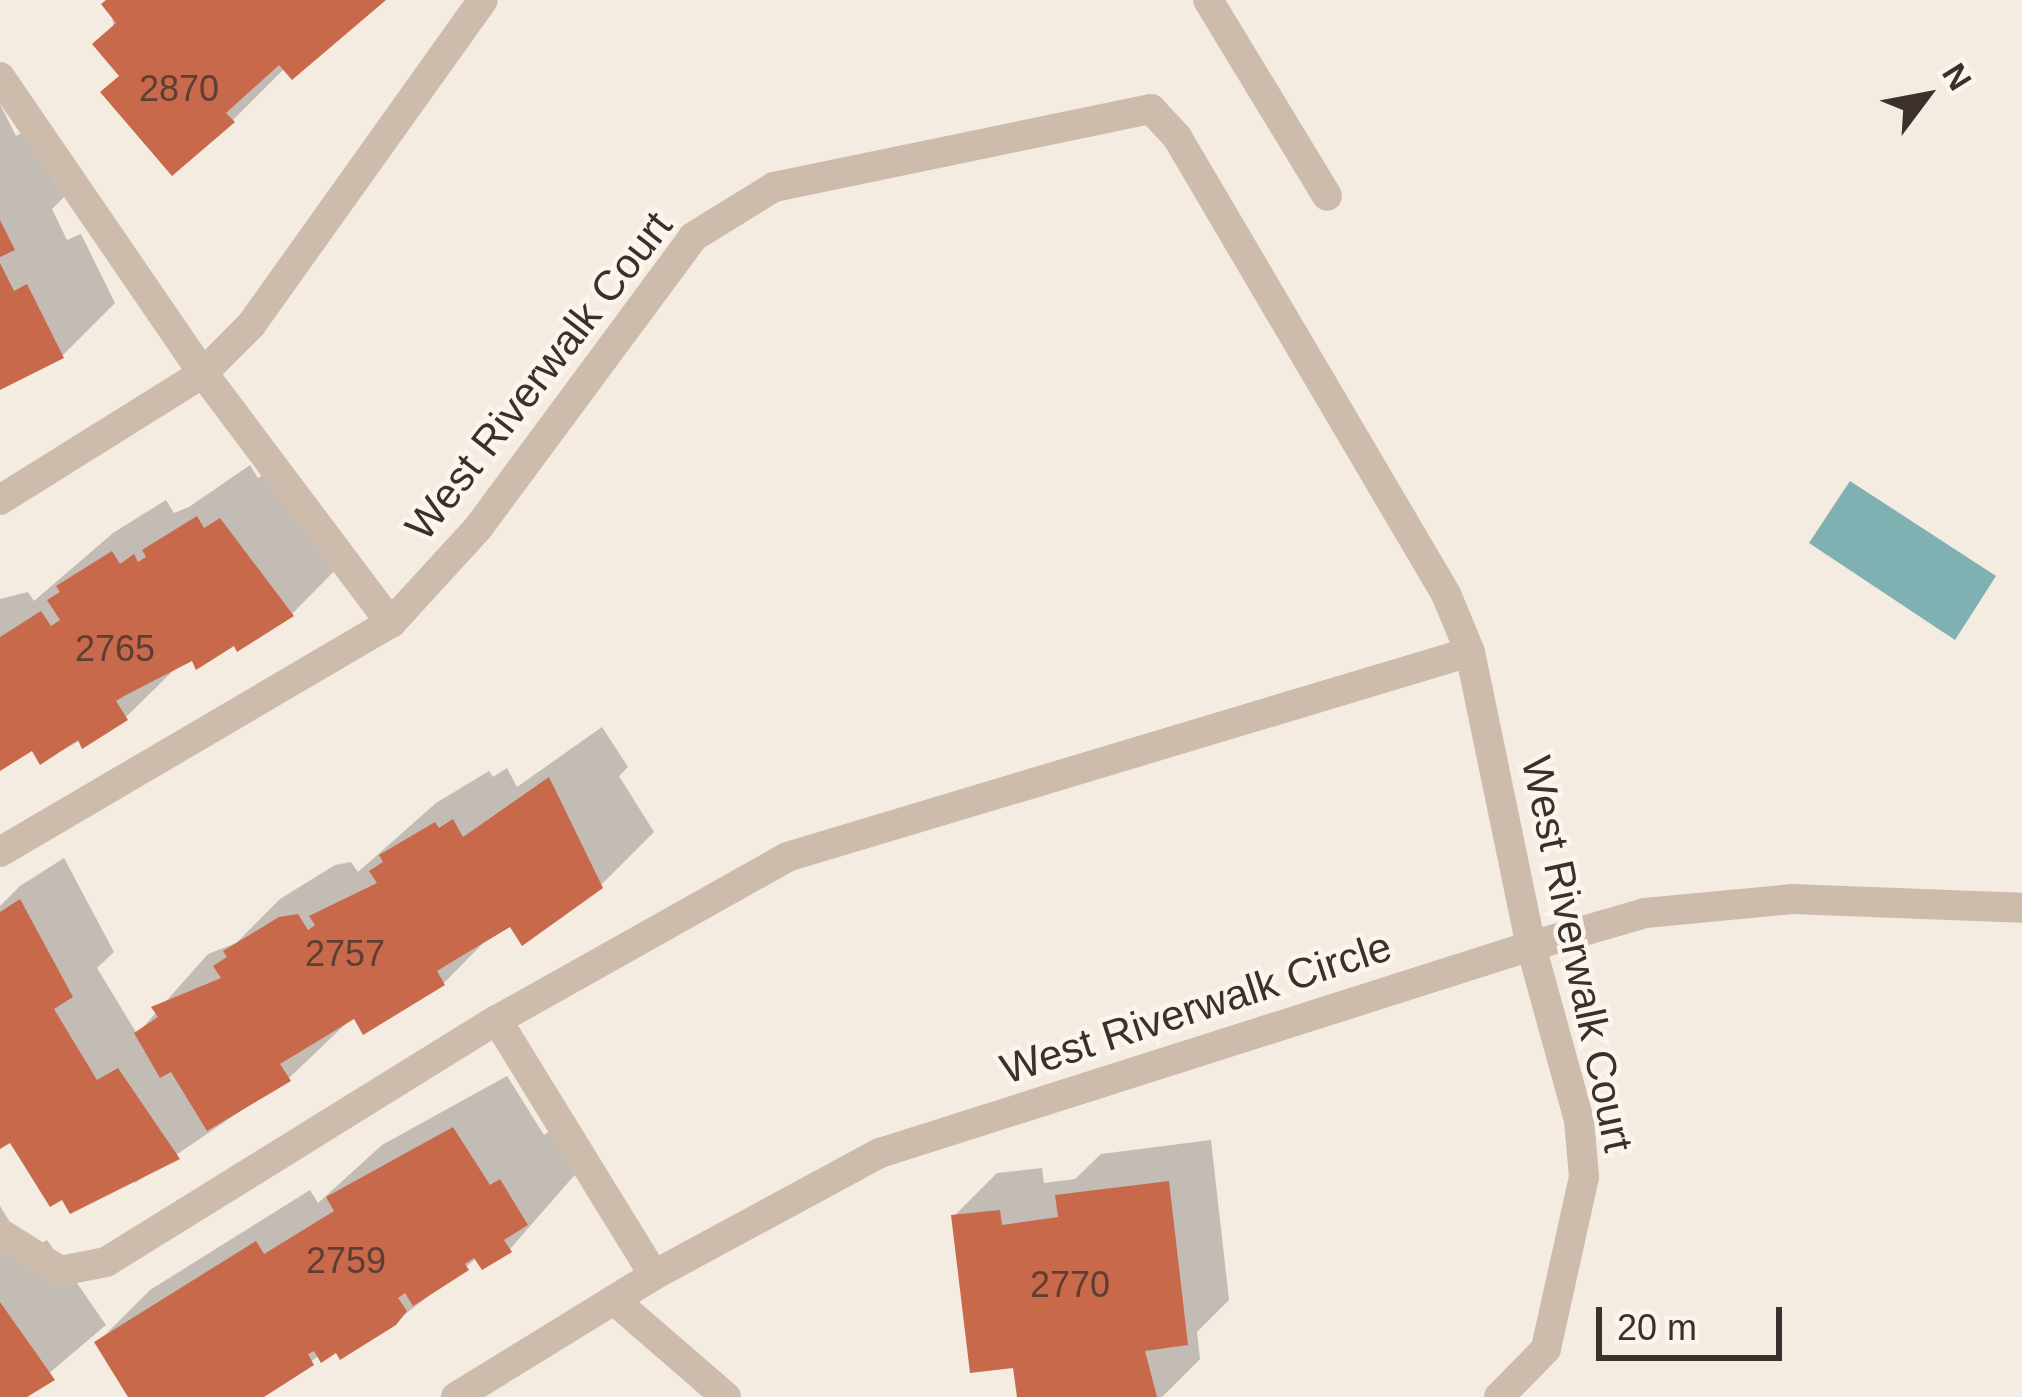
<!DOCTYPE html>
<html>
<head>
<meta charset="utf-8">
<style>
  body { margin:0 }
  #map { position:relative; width:2022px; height:1397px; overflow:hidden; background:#f4ebe1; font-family:Arial,sans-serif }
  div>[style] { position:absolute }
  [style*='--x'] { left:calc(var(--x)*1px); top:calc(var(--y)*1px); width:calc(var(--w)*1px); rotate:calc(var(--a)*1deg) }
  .water>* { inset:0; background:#7fb0b2 }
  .shadow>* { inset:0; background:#0003 }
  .building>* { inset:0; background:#c8694b }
  .minor>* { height:30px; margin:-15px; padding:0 15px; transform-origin:15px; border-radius:15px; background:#cdbbac }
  span { translate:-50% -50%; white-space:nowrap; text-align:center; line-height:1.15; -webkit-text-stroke:9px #fbf5ee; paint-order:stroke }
  .number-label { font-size:36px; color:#5e3e33 }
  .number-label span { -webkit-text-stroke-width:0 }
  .street-label { font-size:42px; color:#3b302b }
  .north { position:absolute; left:1866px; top:36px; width:120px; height:120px; -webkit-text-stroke:9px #fbf5ee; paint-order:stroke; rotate:58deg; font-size:33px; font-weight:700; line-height:48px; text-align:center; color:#3b302b }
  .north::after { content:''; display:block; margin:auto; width:42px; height:54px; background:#3b302b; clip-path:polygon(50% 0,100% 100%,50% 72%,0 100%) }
  .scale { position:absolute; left:1596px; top:1307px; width:186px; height:54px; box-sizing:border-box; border:6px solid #3b302b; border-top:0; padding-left:15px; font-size:36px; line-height:42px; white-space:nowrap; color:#3b302b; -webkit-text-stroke:9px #fbf5ee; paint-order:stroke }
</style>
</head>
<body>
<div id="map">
  <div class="water">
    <div style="clip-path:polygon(1850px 481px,1996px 576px,1955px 640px,1809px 543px)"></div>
  </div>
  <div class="shadow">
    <div style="clip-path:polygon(109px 0,381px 0,285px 68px,233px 120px,122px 74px)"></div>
    <div style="clip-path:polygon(0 104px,16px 136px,33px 127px,66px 195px,52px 209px,67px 240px,81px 234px,115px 303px,62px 356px,0 386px)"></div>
    <div style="clip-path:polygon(250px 465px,258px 478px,274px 468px,344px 561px,292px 614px,180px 664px,126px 717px,41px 761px,33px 747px,0 770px,0 599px,28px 592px,34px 601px,113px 533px,166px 500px,174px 513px,189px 507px)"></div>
    <div style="clip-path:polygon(602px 727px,628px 767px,619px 776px,654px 832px,601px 885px,492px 934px,444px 983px,355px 1015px,289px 1078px,135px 1183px,130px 1174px,11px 1138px,0 1145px,0 906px,20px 886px,64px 858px,114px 952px,97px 968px,137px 1034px,208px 954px,236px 943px,280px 899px,335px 865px,351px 862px,358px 872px,436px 803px,489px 771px,493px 777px,507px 768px,517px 787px)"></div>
    <div style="clip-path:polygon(507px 1076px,544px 1135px,553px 1129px,579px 1170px,510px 1249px,477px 1258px,394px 1323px,320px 1355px,258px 1397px,132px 1397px,98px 1342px,150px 1290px,310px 1190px,318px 1203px,382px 1145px)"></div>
    <div style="clip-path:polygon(1211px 1140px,1229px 1300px,1197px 1332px,1200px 1359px,1162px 1397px,1020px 1397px,1016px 1365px,954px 1216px,997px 1173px,1042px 1168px,1044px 1183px,1075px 1179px,1101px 1154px)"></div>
    <div style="clip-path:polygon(0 1206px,28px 1251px,47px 1240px,106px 1325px,21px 1397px,0 1397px)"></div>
  </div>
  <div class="building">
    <div style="clip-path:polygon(106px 0,386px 0,292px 80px,279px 65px,226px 113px,235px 122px,172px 176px,100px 92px,119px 76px,92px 44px,116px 23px,101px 4px)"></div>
    <div style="clip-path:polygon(0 220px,15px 250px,0 257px)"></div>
    <div style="clip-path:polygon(0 263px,14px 291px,27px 284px,64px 358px,0 390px)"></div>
    <div style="clip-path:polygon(197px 516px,204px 528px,220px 518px,294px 616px,237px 652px,234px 646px,196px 670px,192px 661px,126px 695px,116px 701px,128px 720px,82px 749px,78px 740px,40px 765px,32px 751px,0 771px,0 637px,41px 611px,51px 626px,60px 620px,47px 600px,60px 592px,56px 586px,112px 551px,120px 564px,134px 554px,138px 562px,146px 557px,142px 550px)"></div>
    <div style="clip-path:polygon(549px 777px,603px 888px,522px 946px,510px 927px,450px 963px,437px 971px,445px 985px,363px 1035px,354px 1019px,280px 1064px,291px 1081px,207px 1131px,171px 1072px,160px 1078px,134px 1033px,158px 1017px,151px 1007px,221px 978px,213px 966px,227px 957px,223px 951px,279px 917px,298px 914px,308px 930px,315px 925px,309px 916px,377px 883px,369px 871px,383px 862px,379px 855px,435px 822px,439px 828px,453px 819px,463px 837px)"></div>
    <div style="clip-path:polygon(20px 899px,73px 997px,54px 1009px,97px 1080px,118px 1068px,180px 1159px,70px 1214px,62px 1200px,50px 1207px,10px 1143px,0 1149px,0 912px)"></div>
    <div style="clip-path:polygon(453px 1127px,490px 1185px,500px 1179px,528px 1225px,504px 1240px,512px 1252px,482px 1270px,474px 1258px,465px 1264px,469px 1270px,413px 1306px,405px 1293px,398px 1298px,407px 1311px,396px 1325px,340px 1360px,336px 1353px,321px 1363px,314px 1351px,308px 1354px,314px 1365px,264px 1397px,128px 1397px,94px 1342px,256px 1241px,264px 1254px,334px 1211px,326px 1197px)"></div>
    <div style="clip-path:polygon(1169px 1181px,1188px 1345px,1145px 1351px,1157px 1397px,1017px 1397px,1013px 1368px,970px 1373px,951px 1215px,1000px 1210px,1002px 1225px,1058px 1217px,1055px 1195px)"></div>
    <div style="clip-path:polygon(0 1302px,55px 1380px,27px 1397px,0 1397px)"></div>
  </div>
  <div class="minor">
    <div style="--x:1208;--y:0;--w:229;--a:58.7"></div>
    <div style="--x:0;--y:77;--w:359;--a:55.6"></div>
    <div style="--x:203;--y:373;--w:313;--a:53.1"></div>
    <div style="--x:0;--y:500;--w:239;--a:-32"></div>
    <div style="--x:203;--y:373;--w:68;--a:-45"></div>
    <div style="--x:251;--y:325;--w:399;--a:-54.5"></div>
    <div style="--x:0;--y:852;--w:453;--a:-30.4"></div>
    <div style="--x:391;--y:623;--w:129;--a:-47.5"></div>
    <div style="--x:478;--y:528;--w:362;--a:-53.5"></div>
    <div style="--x:693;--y:237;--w:95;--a:-31.7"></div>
    <div style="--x:774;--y:187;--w:385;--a:-11.7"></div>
    <div style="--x:1151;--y:109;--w:38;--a:47"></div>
    <div style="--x:1177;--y:137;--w:530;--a:59.52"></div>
    <div style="--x:1446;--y:594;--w:63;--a:67.5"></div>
    <div style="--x:1470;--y:652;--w:300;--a:78.3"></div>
    <div style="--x:1531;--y:946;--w:180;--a:74.6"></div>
    <div style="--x:1579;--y:1120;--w:57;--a:85"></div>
    <div style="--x:1584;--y:1177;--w:176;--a:102.5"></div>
    <div style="--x:1546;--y:1349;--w:67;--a:134.4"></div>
    <div style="--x:497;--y:1020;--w:299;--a:58.4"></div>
    <div style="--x:0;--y:1233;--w:71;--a:32.3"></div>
    <div style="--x:60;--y:1271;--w:47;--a:-11.1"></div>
    <div style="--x:106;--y:1262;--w:460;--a:-31.8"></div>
    <div style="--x:497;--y:1020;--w:333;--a:-29.3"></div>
    <div style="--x:787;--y:857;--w:713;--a:-16.71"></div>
    <div style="--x:614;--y:1300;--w:148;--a:40.9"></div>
    <div style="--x:456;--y:1397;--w:233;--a:-31.6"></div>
    <div style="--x:654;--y:1275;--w:257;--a:-28.4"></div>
    <div style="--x:880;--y:1153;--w:683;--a:-17.64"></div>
    <div style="--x:1531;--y:946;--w:119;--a:-16.1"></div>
    <div style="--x:1645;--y:913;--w:148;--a:-5.4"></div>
    <div style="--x:1792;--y:899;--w:230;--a:2.2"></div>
  </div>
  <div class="number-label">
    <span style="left:179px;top:89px">2870</span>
    <span style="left:115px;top:649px">2765</span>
    <span style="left:345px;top:954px">2757</span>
    <span style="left:346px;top:1261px">2759</span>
    <span style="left:1070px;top:1285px">2770</span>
  </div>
  <div class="street-label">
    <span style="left:539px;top:376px;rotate:-52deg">West Riverwalk Court</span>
    <span style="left:1577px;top:954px;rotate:78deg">West Riverwalk Court</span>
    <span style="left:1196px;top:1008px;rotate:-18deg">West Riverwalk Circle</span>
  </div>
  <div class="north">N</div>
  <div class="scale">20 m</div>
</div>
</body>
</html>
